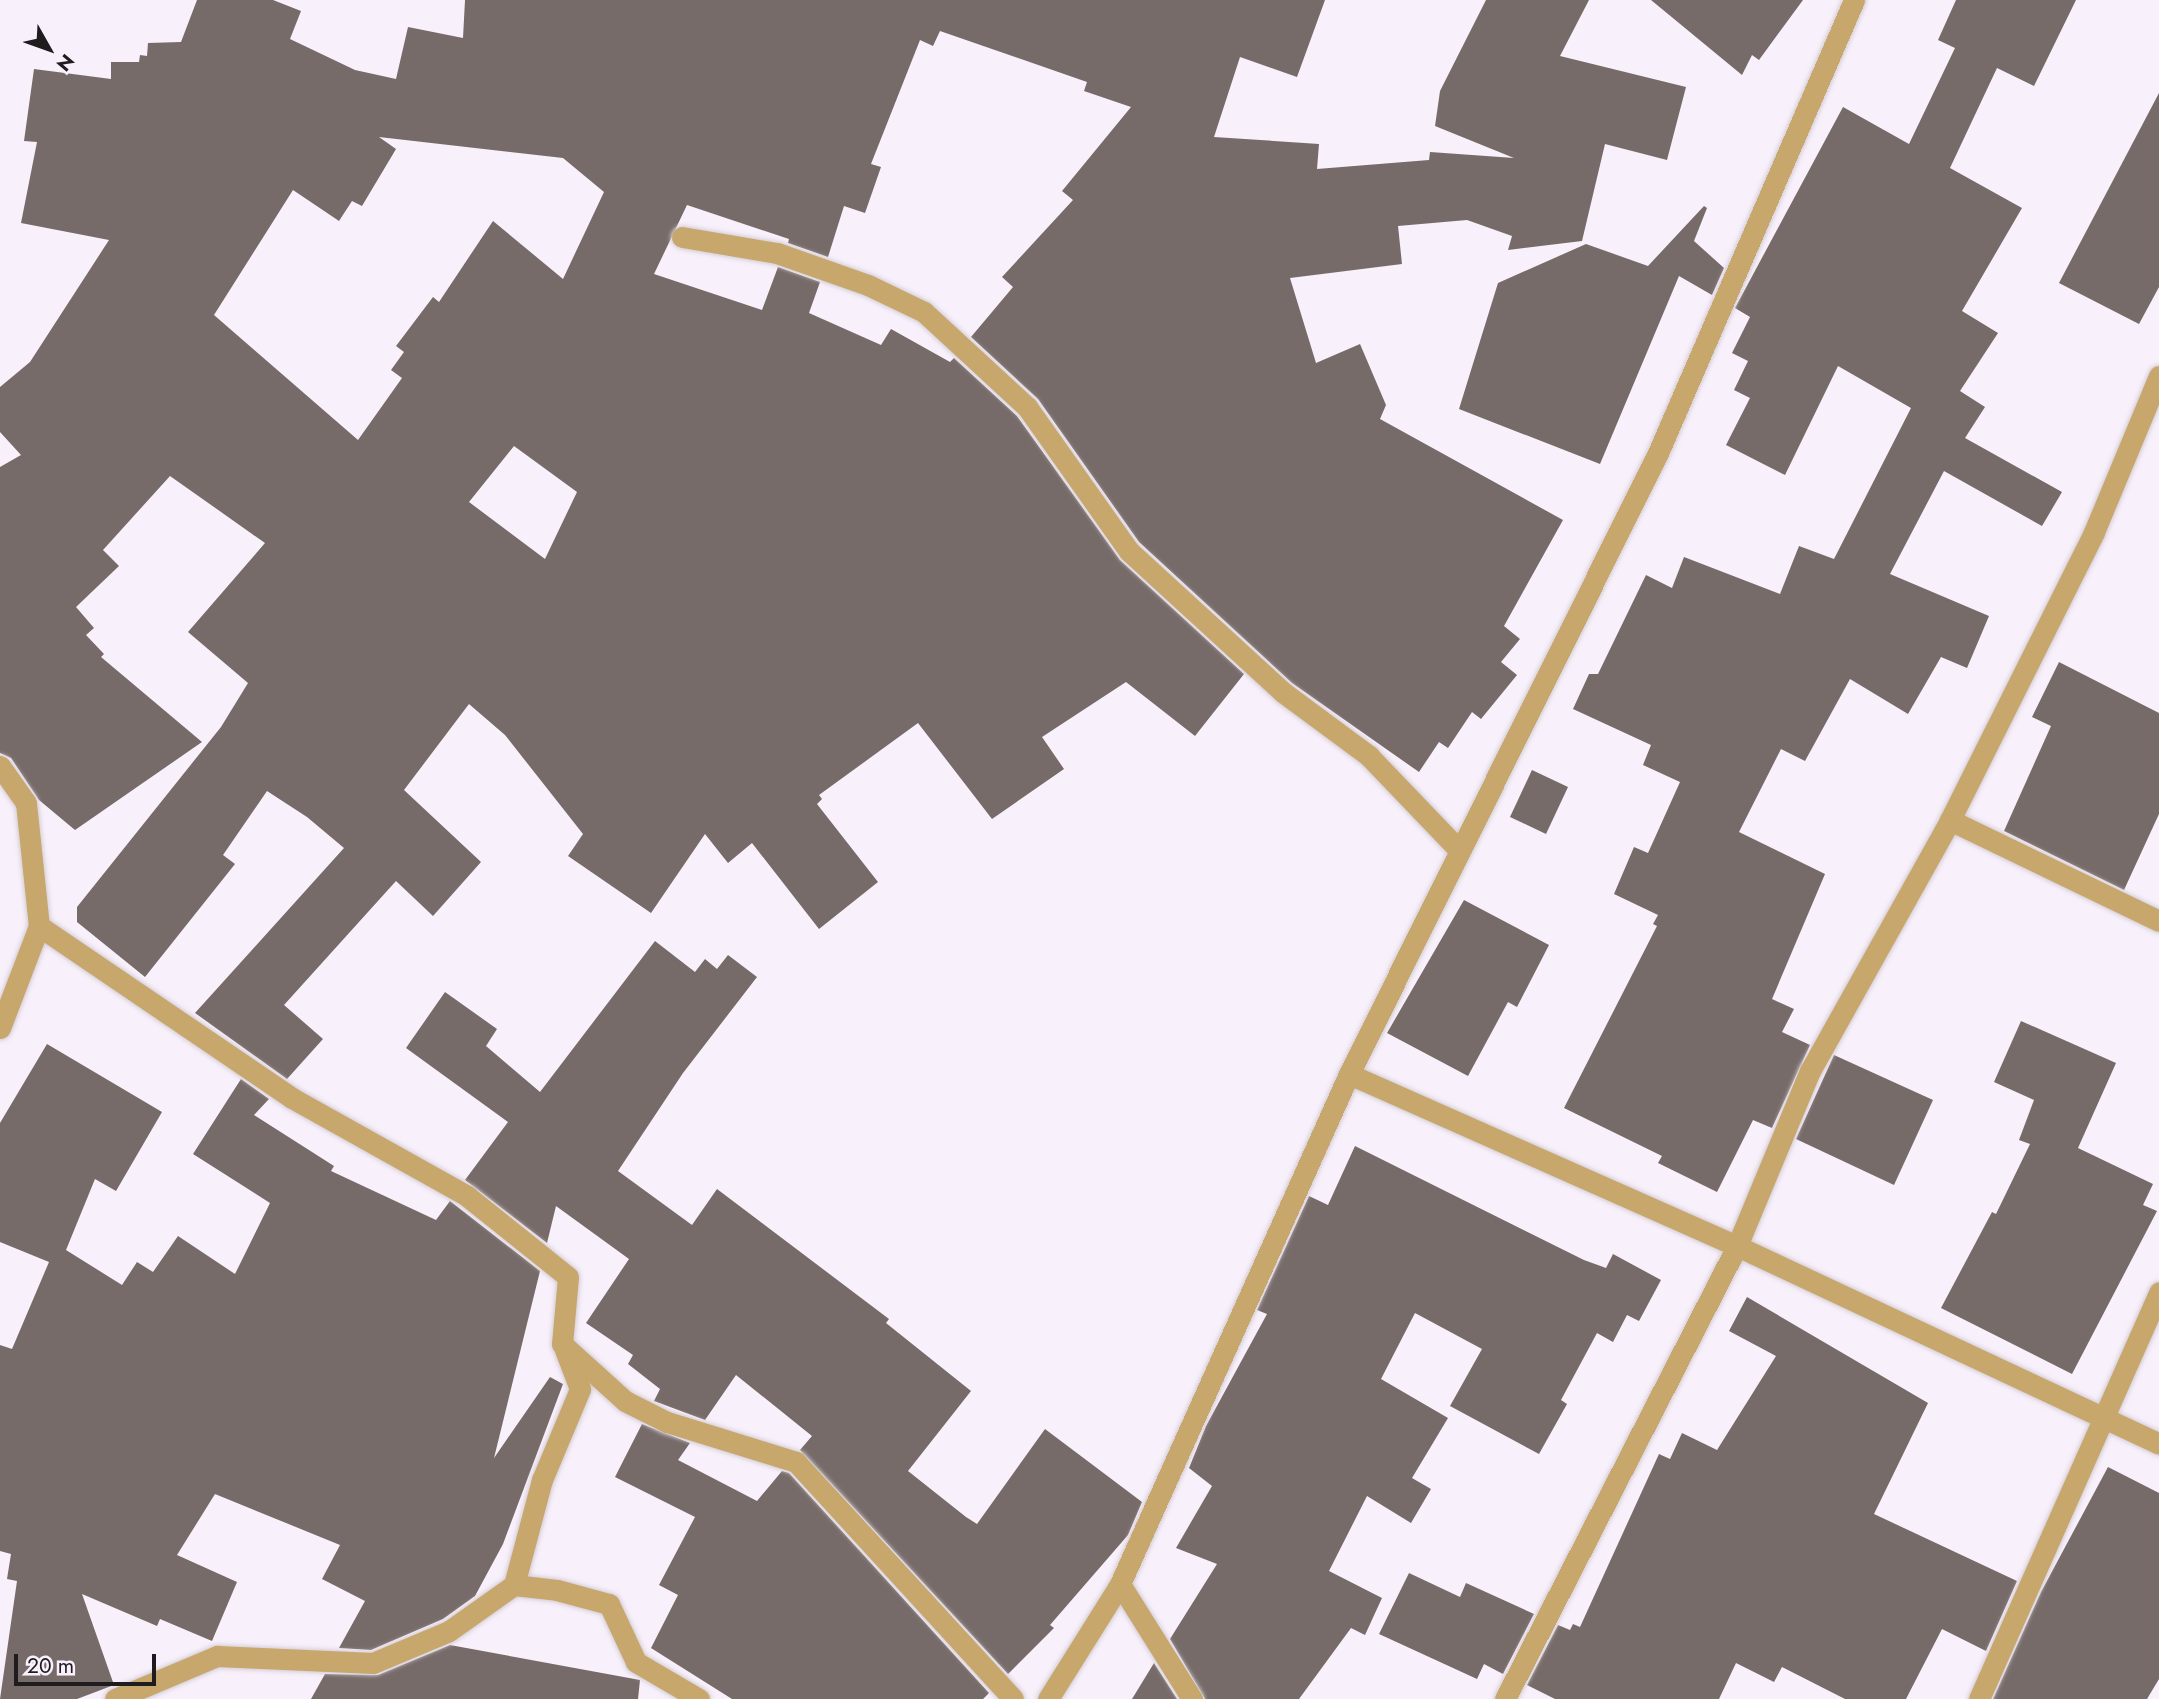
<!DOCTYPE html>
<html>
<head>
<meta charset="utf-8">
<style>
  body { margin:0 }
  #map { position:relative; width:2159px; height:1699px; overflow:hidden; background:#f8f0fa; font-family:Jost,sans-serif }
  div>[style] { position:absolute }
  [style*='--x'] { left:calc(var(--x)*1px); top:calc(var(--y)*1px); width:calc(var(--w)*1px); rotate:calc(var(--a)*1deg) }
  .building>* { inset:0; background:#766b68 }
  .roads { filter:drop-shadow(0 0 2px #d5ced7) drop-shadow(0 0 2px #d5ced7) }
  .minor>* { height:21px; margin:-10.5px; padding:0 10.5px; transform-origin:10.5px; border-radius:10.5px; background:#c7a76c }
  span { translate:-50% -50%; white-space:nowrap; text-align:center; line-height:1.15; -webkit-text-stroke:7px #f8f0fa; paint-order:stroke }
  .north { position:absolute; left:14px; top:14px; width:70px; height:70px; -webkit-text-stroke:5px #f8f0fa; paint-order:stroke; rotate:130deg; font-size:19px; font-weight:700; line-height:28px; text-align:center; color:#1f1c20 }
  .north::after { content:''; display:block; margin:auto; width:24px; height:32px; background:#1f1c20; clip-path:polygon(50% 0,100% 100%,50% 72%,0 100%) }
  .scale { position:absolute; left:14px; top:1654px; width:142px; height:32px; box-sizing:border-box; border:4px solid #1f1c20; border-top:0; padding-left:9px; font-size:21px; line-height:24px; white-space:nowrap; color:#1f1c20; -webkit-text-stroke:5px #f8f0fa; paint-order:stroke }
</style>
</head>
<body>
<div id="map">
  <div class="building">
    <div style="clip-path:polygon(evenodd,197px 0,273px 0,301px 11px,290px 39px,355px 70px,396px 79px,408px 27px,463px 38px,465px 0,1325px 0,1297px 77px,1240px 57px,1214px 137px,1319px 144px,1317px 169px,1429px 160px,1430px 152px,1514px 158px,1435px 126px,1440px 91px,1486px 0,1589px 0,1560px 56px,1686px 87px,1667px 160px,1605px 144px,1582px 241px,1508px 250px,1512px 236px,1467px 220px,1398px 226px,1402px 264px,1290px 278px,1316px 363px,1360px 344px,1386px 405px,1380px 419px,1563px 520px,1504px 626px,1520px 639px,1501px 662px,1517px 675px,1481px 719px,1472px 712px,1448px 748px,1439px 742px,1419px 772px,1292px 683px,1139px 542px,1038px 399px,971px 337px,1013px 287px,1002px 277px,1073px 200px,1062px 191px,1131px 107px,1084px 91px,1087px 82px,940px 31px,933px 46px,920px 40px,871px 164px,881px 167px,865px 213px,844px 206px,828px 257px,788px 243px,789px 239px,687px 205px,654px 274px,762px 310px,778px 267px,820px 282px,809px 313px,881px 345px,891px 329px,950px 362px,954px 358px,1017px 416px,1120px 560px,1244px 674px,1195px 736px,1126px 682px,1042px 737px,1064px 769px,992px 819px,918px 723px,819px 795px,822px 799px,817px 804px,878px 882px,819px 929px,752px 843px,728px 863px,705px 834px,651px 913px,568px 856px,583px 834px,505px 735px,469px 704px,404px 790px,481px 862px,433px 916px,396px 881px,284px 1005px,323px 1039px,287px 1079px,195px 1013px,344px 848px,307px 817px,267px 791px,223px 855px,235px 864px,145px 977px,77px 922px,77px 907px,221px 727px,248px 683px,188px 632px,265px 543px,170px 476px,103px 550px,119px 566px,76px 607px,94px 628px,86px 635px,104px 654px,101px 657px,202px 742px,75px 830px,39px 800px,11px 758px,0 753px,0 467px,21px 455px,0 432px,0 387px,30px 362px,109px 240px,21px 223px,37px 142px,24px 141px,34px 69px,111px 79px,111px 62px,139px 62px,140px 55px,147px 56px,148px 43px,181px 42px,197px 0,379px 137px,563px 158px,604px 192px,563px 279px,493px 221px,439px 302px,433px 297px,396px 346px,404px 352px,391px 370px,402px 378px,358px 440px,214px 315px,293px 190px,339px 221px,352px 201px,362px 206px,396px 149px,379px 137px,197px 0,514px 446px,577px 492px,545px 559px,469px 502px,514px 446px)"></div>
    <div style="clip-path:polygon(1651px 0,1803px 0,1759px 60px,1752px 55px,1742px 75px)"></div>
    <div style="clip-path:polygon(1956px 0,2076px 0,2034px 86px,1997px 68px,1950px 168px,2022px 208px,1962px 311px,1998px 333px,1960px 391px,1985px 407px,1965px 438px,2062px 492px,2042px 526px,1944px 471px,1890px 574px,1989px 616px,1967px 668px,1941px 657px,1908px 714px,1850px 679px,1805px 761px,1781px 749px,1739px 832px,1825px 874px,1772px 999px,1794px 1009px,1782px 1032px,1810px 1045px,1772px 1128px,1753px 1120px,1717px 1192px,1658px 1163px,1662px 1156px,1564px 1108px,1657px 926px,1653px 924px,1658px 915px,1614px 894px,1634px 847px,1648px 853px,1680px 782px,1643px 765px,1651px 745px,1573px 709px,1589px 674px,1598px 674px,1646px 575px,1672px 588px,1684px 557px,1780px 594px,1799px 546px,1834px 559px,1911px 408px,1838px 366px,1785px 475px,1726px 445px,1750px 398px,1734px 390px,1748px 361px,1732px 353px,1750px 317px,1735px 308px,1843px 107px,1909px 144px,1955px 48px,1938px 40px)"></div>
    <div style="clip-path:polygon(2159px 93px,2159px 287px,2139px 324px,2059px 283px)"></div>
    <div style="clip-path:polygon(1704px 206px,1707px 208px,1694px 241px,1724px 268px,1712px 295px,1679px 276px,1600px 464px,1459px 409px,1498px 283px,1586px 244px,1648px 266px)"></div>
    <div style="clip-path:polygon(2059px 662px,2159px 713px,2159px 814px,2124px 890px,2004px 831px,2051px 726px,2032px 717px)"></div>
    <div style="clip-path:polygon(1532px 770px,1568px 787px,1546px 834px,1510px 817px)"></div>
    <div style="clip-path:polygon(1464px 900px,1549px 945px,1517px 1007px,1508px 1002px,1468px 1076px,1387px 1033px)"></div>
    <div style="clip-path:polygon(655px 941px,695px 972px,705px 959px,717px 969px,728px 955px,757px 977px,683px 1073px,618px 1171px,692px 1225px,717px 1189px,889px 1319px,886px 1323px,971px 1391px,908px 1471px,966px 1517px,977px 1524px,1045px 1429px,1142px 1502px,1128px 1535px,1050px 1625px,1054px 1628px,1008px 1674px,800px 1450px,812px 1436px,736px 1375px,705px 1420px,654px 1401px,660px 1389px,628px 1364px,633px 1355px,586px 1323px,629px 1259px,556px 1206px,547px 1243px,465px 1180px,508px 1122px,406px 1048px,445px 992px,497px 1029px,486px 1046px,540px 1092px)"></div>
    <div style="clip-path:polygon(2021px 1021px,2116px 1063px,2078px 1148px,2153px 1184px,2143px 1205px,2157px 1211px,2072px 1374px,1941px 1308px,1992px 1212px,1996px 1214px,2030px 1144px,2019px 1140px,2034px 1100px,1994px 1082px)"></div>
    <div style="clip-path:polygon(47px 1044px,162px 1112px,116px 1191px,95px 1179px,66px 1250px,122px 1285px,137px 1262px,153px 1272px,178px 1236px,235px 1274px,270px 1203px,193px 1154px,241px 1079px,269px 1099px,254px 1115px,334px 1166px,331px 1171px,436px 1220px,450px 1201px,540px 1271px,494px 1458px,550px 1377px,563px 1384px,503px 1544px,475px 1596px,443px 1619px,371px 1650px,339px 1648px,365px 1601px,322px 1579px,340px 1545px,215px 1494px,177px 1555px,237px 1582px,212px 1641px,160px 1619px,157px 1626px,82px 1594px,114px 1685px,77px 1699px,0 1699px,17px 1581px,7px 1579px,11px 1554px,0 1551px,0 1345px,12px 1349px,49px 1262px,0 1242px,0 1123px)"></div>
    <div style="clip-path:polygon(1834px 1055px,1933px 1100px,1894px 1185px,1796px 1139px)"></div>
    <div style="clip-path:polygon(1355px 1146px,1584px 1260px,1606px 1268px,1613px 1254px,1661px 1280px,1639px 1321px,1627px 1315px,1613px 1342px,1597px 1333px,1561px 1400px,1567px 1404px,1539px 1454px,1450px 1406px,1482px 1349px,1415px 1313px,1381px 1379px,1448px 1418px,1412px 1478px,1431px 1489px,1411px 1523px,1367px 1496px,1329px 1571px,1382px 1598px,1365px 1635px,1351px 1628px,1299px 1699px,1205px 1699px,1170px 1639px,1217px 1564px,1176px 1548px,1212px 1486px,1189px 1468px,1206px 1426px,1267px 1314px,1257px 1310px,1309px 1196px,1328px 1205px)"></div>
    <div style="clip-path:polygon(1747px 1297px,1928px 1403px,1874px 1514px,2017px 1581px,1986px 1651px,1942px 1629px,1906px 1699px,1845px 1699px,1782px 1667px,1774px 1682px,1736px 1663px,1719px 1699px,1555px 1699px,1527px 1685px,1558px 1625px,1570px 1630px,1573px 1624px,1580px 1627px,1659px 1454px,1670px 1459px,1682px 1433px,1717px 1450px,1776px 1356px,1729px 1331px)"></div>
    <div style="clip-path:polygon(642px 1424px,690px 1443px,678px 1460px,757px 1501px,782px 1471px,789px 1473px,989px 1693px,983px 1699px,732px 1699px,651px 1648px,678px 1595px,659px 1585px,695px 1517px,615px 1477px)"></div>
    <div style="clip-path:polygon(2108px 1467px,2159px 1493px,2159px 1679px,2147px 1699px,1993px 1699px,2041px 1592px)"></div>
    <div style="clip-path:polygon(1409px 1573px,1460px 1597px,1466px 1583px,1534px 1614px,1503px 1674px,1484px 1664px,1477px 1679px,1379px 1634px)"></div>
    <div style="clip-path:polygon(450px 1645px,640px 1680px,638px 1699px,311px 1699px,325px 1674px,378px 1675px)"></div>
    <div style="clip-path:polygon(1154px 1663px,1177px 1699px,1132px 1699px)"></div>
  </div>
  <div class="roads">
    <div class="minor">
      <div style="--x:682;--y:237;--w:96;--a:9.6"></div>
      <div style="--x:777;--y:253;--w:96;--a:19.4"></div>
      <div style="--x:868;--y:285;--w:62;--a:25.7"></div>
      <div style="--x:924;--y:312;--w:140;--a:42.7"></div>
      <div style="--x:1027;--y:407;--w:176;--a:54.7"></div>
      <div style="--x:1129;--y:551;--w:210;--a:42.5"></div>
      <div style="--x:1284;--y:693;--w:106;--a:36.5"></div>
      <div style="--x:1369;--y:756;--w:130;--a:46.2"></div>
      <div style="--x:0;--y:766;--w:45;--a:54.9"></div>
      <div style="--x:26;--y:803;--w:124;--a:84"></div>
      <div style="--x:39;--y:926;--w:306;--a:34.2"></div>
      <div style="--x:292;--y:1098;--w:201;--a:29.2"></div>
      <div style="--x:467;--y:1196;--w:129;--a:38.7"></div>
      <div style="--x:568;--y:1277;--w:67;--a:95.1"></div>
      <div style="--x:562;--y:1344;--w:85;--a:42.1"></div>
      <div style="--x:625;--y:1401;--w:47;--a:26.6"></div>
      <div style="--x:667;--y:1422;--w:135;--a:17.2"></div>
      <div style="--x:796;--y:1462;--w:321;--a:47.5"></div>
      <div style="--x:1950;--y:820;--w:232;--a:25.8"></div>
      <div style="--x:0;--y:1028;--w:109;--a:-69.1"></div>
      <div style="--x:1349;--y:1074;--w:424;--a:23.9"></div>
      <div style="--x:1737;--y:1246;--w:466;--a:25.1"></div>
      <div style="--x:1120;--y:1584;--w:136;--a:57.9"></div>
      <div style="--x:514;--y:1585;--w:109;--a:-75.1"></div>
      <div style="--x:542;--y:1480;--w:99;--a:-67.3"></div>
      <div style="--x:580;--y:1389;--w:42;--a:-111"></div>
      <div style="--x:115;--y:1699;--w:111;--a:-22.9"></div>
      <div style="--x:217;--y:1656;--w:156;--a:2.6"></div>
      <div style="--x:373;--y:1663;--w:82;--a:-22.8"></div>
      <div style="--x:449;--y:1631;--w:80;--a:-35.3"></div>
      <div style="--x:514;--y:1585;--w:43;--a:6.6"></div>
      <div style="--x:557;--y:1590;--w:54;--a:15.1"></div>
      <div style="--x:609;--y:1604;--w:64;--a:65"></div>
      <div style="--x:636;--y:1662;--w:73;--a:30.4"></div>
      <div style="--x:1048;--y:1699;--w:136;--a:-57.9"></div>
      <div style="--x:1120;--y:1584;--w:559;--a:-65.82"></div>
      <div style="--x:1349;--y:1074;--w:694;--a:-63.55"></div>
      <div style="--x:1658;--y:453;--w:494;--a:-66.6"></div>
      <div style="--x:1505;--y:1699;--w:509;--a:-62.88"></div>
      <div style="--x:1737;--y:1246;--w:190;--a:-67.4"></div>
      <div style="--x:1810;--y:1071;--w:287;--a:-60.8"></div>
      <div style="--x:1950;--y:820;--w:322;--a:-63.4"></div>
      <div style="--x:2094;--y:532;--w:169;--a:-67.4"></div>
      <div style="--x:1979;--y:1699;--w:445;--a:-66.1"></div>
    </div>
  </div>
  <div class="north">N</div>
  <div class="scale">20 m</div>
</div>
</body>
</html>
